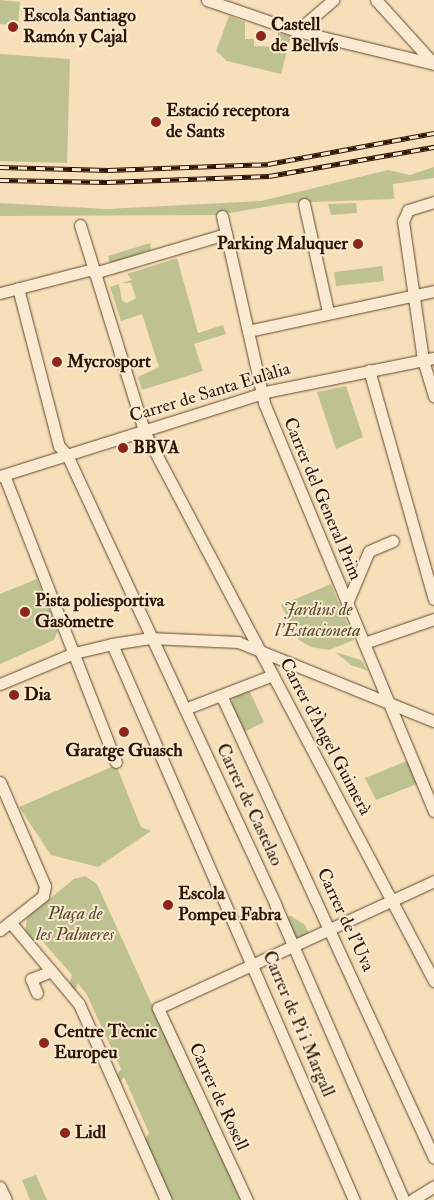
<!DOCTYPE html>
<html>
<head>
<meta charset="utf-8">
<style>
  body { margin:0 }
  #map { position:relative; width:434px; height:1200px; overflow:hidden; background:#f7dfba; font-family:"IM FELL Double Pica",serif }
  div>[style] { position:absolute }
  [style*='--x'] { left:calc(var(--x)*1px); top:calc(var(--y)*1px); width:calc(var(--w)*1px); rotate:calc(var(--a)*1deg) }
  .green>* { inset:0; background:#bdc290 }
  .roads { filter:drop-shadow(0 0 1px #60482e) drop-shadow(0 0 1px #60482e) }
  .minor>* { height:11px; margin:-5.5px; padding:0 5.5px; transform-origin:5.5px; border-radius:5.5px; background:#faead2 }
  .rail>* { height:5px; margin-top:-2.5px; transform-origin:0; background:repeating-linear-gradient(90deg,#faead2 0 9px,#2e1500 0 18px); box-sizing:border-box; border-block:1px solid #2e1500 }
  .dots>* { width:14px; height:14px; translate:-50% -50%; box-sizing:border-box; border:2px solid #faead2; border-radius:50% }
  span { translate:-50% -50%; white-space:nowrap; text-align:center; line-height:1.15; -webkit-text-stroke:4px #faead2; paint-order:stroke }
  .poi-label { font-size:18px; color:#2e1500; font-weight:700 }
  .left { translate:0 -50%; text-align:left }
  .right { translate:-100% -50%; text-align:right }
  .street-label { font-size:18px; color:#2e1500 }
  .park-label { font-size:18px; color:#59492b; font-style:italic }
</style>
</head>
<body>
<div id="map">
  <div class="green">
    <div style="clip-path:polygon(0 0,20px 2px,18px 25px,0 24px)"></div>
    <div style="clip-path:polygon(229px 16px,245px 22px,245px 39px,254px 39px,254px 46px,278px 47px,278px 33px,291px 36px,281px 74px,227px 61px,216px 51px)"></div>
    <div style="clip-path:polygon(0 54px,70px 59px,67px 163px,0 161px)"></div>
    <div style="clip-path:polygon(434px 167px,434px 178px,393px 184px,394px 199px,287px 203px,218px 215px,0 216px,0 203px,107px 209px,261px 201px,388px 170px,410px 175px)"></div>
    <div style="clip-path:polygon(356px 203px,357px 213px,331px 215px,328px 204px)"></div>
    <div style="clip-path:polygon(150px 243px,151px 250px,110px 263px,108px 256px)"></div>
    <div style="clip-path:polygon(177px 258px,198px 333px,223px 325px,226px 334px,194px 344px,203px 371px,142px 390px,138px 377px,159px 367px,142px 314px,121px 321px,110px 287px,119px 284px,122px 301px,127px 303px,136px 298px,131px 283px,122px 283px,132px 280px,127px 274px)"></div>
    <div style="clip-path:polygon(382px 266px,384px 281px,336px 286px,334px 272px)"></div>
    <div style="clip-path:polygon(346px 386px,363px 437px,336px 449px,317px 392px)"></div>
    <div style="clip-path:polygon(37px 579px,58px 630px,54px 640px,0 664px,0 594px)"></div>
    <div style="clip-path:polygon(331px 584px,354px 640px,329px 650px,311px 647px,299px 640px,281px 605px)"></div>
    <div style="clip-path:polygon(335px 652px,361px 660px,368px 671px,351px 665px)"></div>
    <div style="clip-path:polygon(249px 690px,264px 722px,244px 732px,231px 704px,234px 696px)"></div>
    <div style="clip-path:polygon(407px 761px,417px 784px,376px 800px,365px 778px)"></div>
    <div style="clip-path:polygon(116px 765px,141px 827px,151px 831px,98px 867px,51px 855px,19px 807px)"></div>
    <div style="clip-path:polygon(85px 876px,97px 884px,241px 1200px,170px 1200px,144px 1141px,149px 1133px,124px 1077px,119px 1084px,116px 1076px,121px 1069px,87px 995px,78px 983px,75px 992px,69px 985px,72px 975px,38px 936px,35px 944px,25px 932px,27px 917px,74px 879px)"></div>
    <div style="clip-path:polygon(291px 916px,305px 925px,310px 936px,296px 940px,284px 917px)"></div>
    <div style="clip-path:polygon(36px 1175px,47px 1200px,30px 1200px,22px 1180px)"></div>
  </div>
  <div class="roads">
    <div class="minor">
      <div style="--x:207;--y:0;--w:95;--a:19"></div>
      <div style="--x:297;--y:31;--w:141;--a:13.5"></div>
      <div style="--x:376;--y:0;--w:86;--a:47.8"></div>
      <div style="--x:297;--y:31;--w:48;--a:-40.7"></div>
      <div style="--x:434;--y:202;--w:27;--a:163"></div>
      <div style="--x:408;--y:210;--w:12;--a:114"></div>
      <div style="--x:403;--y:221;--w:140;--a:81.8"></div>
      <div style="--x:423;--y:360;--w:38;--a:73"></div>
      <div style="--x:304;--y:204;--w:110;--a:77.4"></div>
      <div style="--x:222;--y:216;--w:192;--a:77.3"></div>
      <div style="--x:264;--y:403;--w:442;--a:67.4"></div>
      <div style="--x:80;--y:225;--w:216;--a:72.7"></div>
      <div style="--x:144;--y:431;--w:622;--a:62.2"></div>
      <div style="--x:94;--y:273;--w:138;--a:-16.5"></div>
      <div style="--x:18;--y:288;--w:163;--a:75.5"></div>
      <div style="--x:59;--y:446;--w:12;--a:48"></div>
      <div style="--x:67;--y:455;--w:495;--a:65.1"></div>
      <div style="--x:275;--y:904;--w:323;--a:66.5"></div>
      <div style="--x:0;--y:293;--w:96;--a:-14.5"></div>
      <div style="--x:248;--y:331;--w:190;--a:-12.1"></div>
      <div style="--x:369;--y:370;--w:238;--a:74.2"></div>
      <div style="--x:4;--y:475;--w:308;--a:68.7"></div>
      <div style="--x:0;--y:476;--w:283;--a:-17.5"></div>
      <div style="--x:270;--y:391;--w:167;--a:-11.4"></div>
      <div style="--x:347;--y:603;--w:56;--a:-67.1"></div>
      <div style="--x:369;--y:551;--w:26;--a:-23"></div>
      <div style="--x:364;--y:643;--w:74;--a:-18.9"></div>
      <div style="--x:112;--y:644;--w:606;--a:66.48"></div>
      <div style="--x:0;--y:684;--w:80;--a:-22.7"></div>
      <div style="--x:74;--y:653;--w:39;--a:-13"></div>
      <div style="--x:112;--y:644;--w:37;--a:-9"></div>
      <div style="--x:149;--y:638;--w:89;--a:2.6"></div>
      <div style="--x:238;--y:642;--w:211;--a:22"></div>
      <div style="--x:222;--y:697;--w:507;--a:65.3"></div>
      <div style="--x:185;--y:709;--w:94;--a:-21.1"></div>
      <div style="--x:0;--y:782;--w:113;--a:66.6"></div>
      <div style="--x:45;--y:886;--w:10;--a:101"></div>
      <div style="--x:43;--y:896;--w:55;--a:141.7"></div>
      <div style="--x:10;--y:922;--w:107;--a:49.9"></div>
      <div style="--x:79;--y:1004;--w:214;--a:66.1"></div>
      <div style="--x:37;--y:993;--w:15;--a:-113"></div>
      <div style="--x:31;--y:979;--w:22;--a:-21"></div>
      <div style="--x:0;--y:1187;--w:14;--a:65"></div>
      <div style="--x:247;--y:1200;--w:212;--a:-114.9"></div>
      <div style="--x:158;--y:1008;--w:304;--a:-24.7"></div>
      <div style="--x:412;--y:1200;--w:26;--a:-32"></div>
    </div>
  </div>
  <div class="rail">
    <div style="--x:0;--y:167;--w:108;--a:1.6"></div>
    <div style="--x:108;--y:170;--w:160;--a:-2.1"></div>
    <div style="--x:268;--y:164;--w:169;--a:-10.6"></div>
    <div style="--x:0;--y:180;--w:107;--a:1.1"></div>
    <div style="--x:107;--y:182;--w:162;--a:-2.1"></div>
    <div style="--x:269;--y:176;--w:168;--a:-10"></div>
  </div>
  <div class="dots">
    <div style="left:13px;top:27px;background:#8f2418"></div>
    <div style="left:261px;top:36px;background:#8f2418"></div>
    <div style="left:156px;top:122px;background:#8f2418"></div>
    <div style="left:358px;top:244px;background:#8f2418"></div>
    <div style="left:57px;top:362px;background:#8f2418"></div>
    <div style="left:123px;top:448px;background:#8f2418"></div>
    <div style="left:25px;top:612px;background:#8f2418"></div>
    <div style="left:14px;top:695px;background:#8f2418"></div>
    <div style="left:124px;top:732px;background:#8f2418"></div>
    <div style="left:168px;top:905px;background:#8f2418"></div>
    <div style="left:44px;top:1043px;background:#8f2418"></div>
    <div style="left:65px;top:1133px;background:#8f2418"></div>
  </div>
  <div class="poi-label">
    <span class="left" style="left:23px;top:27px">Escola Santiago<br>Ramón y Cajal</span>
    <span class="left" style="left:271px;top:36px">Castell<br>de Bellvís</span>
    <span class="left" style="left:166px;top:122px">Estació receptora<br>de Sants</span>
    <span class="right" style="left:348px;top:244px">Parking Maluquer</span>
    <span class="left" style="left:67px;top:362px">Mycrosport</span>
    <span class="left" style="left:133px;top:448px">BBVA</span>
    <span class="left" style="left:35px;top:612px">Pista poliesportiva<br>Gasòmetre</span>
    <span class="left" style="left:24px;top:695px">Dia</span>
    <span style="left:124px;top:751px">Garatge Guasch</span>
    <span class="left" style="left:178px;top:905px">Escola<br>Pompeu Fabra</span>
    <span class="left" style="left:54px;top:1043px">Centre Tècnic<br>Europeu</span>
    <span class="left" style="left:75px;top:1133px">Lidl</span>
  </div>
  <div class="street-label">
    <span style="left:210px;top:393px;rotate:-17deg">Carrer de Santa Eulàlia</span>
    <span style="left:322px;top:499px;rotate:67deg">Carrer del General Prim</span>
    <span style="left:325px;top:737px;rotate:62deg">Carrer d'Àngel Guimerà</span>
    <span style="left:249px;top:805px;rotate:65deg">Carrer de Castelao</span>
    <span style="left:345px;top:920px;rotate:65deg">Carrer de l'Uva</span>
    <span style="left:298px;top:1024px;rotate:67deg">Carrer de Pi i Margall</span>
    <span style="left:218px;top:1097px;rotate:65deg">Carrer de Rosell</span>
  </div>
  <div class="park-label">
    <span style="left:318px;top:621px">Jardins de<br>l'Estacioneta</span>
    <span style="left:75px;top:925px">Plaça de<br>les Palmeres</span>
  </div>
</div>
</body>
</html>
